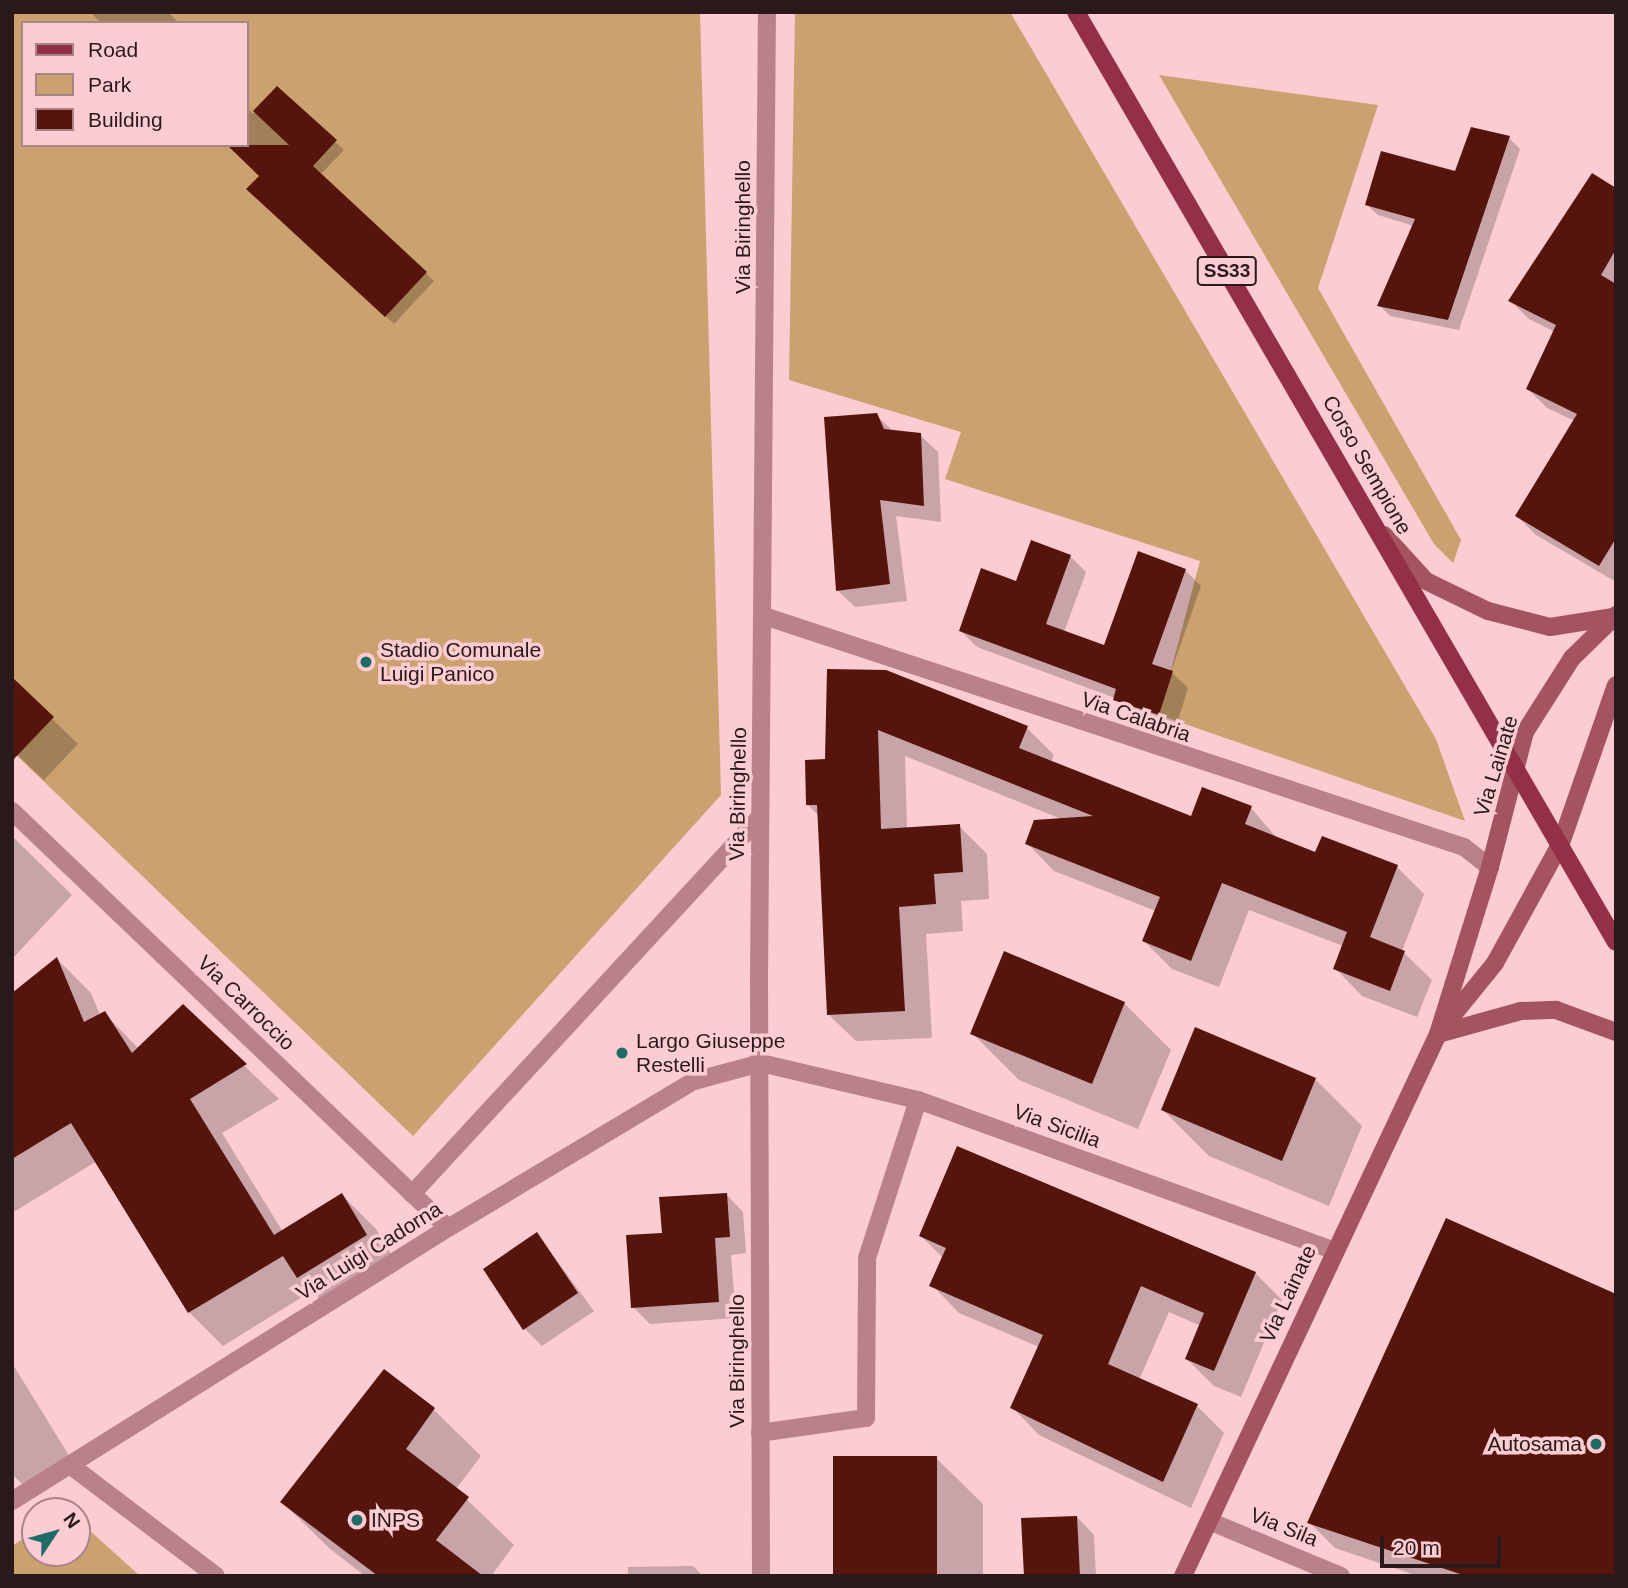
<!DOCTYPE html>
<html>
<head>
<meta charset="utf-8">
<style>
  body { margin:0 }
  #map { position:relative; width:1628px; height:1588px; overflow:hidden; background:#fbccd1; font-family:Helvetica,sans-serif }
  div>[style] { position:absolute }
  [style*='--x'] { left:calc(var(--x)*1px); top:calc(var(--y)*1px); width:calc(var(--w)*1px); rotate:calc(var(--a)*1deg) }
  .green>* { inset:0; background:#caa16f }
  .shadow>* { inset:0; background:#0003 }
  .building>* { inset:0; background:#55150c }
  .lane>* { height:18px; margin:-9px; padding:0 9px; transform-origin:9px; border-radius:9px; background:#b98188 }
  .street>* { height:18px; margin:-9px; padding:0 9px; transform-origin:9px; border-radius:9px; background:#b98188 }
  .secondary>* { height:18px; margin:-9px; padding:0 9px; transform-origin:9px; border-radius:9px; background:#a45461 }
  .primary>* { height:18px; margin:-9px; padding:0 9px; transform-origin:9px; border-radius:9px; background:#933046 }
  .dots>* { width:19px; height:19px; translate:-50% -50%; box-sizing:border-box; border:4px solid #fbccd1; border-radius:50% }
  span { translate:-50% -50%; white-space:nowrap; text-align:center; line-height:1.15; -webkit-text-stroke:7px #fbccd1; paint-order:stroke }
  .shield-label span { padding:2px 5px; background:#fbccd1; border:2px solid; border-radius:5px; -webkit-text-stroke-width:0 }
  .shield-label { font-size:19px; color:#2a191b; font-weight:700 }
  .street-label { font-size:21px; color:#2a191b }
  .poi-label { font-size:21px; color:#2a191b }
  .left { translate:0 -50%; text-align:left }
  .right { translate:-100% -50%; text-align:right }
  .frame { position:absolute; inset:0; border:14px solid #2a191b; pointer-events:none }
  .legend { position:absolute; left:21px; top:21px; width:228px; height:126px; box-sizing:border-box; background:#fbccd1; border:2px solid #a78488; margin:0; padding:9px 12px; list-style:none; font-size:21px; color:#2a191b }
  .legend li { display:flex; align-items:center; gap:14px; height:35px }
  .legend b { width:35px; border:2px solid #a78488 }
  .north { position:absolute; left:21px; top:1497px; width:70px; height:70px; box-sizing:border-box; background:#fbccd1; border:2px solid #a78488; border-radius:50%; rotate:54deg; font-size:19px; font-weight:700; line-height:28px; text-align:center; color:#2a191b }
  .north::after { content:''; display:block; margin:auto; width:24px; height:32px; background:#1f6b67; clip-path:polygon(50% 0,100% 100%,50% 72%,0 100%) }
  .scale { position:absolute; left:1380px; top:1536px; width:121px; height:32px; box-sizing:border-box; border:4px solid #2a191b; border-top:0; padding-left:9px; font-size:21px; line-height:24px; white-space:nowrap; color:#2a191b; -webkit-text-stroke:5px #fbccd1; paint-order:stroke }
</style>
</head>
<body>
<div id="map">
  <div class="green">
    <div style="clip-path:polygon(evenodd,12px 12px,700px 12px,721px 795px,413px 1136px,12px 751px,12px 12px,23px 23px,247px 23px,247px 145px,23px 145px,23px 23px)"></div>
    <div style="clip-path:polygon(795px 12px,1010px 12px,1436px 739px,1465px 821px,1159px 715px,1200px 561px,945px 479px,961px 432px,789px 380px)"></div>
    <div style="clip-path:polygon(1159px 75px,1378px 105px,1318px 288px,1461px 540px,1453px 563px,1434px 544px)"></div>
    <div style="clip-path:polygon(77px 1519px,140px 1576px,12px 1576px,12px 1546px,35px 1531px,35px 1553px,77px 1553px)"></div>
  </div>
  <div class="shadow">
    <div style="clip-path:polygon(90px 12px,168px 12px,179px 23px,101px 23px)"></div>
    <div style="clip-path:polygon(277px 88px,344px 150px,320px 175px,434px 281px,394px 324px,257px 197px,261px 176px,247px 145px,247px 108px,253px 114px)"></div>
    <div style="clip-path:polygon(1472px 129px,1509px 138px,1520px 149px,1459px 330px,1390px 316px,1379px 305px,1414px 226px,1378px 215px,1367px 205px,1456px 174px)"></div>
    <div style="clip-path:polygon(1616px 191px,1616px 582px,1536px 535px,1517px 516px,1575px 421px,1547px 408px,1528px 389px,1555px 332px,1529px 319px,1511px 301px)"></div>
    <div style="clip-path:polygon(876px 415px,893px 431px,920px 435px,938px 452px,941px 522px,896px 516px,907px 601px,855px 607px,837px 590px)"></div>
    <div style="clip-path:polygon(1070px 556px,1086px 572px,1064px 632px,1105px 648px,1185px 570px,1201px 586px,1171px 672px,1188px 688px,1175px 730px,1131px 716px,1115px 698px,977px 647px,961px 631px,1017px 583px)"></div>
    <div style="clip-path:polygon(829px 670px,1027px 728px,1054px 755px,1051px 762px,1192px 818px,1251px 808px,1277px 838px,1316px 854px,1397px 867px,1424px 894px,1402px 951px,1432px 980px,1417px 1017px,1362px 996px,1335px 968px,1343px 946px,1249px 910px,1219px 987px,1172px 969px,1144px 941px,1156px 911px,1054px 871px,1027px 843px,1064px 820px,905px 756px,907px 829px,959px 826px,987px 854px,989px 899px,961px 901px,963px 931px,926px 934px,932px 1038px,856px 1041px,828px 1014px,819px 816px,808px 805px,827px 761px)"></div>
    <div style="clip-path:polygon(12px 680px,78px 744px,44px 780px,12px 750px)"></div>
    <div style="clip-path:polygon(12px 836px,72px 895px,12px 959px)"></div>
    <div style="clip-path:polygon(57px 959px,91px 993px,100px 1015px,104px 1013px,139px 1049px,183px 1007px,279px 1099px,222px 1133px,283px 1232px,342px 1195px,376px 1229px,400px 1269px,332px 1311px,312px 1291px,223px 1346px,189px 1312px,97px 1161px,12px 1213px,12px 995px)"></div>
    <div style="clip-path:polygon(1124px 1003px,1171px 1050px,1138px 1129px,1019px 1080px,972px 1033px)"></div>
    <div style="clip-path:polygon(1315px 1079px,1362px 1126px,1329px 1206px,1209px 1156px,1163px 1110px)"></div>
    <div style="clip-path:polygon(726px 1194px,743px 1212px,746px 1253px,731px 1255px,736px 1318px,650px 1324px,633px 1307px,664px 1234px)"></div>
    <div style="clip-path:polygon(537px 1234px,594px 1311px,542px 1346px,525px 1329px)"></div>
    <div style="clip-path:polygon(921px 1236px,1255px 1273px,1282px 1300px,1241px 1397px,1214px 1386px,1187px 1359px,1201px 1326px,1169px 1312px,1139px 1380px,1197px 1406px,1224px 1433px,1191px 1508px,1039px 1435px,1012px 1407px,1039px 1347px,959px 1313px,932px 1285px,943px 1258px)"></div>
    <div style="clip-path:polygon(12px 1363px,73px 1462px,28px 1490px,12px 1474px)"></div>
    <div style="clip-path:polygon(384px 1372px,434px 1410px,481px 1456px,456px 1489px,514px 1545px,491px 1576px,365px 1576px,329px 1548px,282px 1502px)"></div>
    <div style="clip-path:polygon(936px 1458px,983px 1504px,983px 1576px,835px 1576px)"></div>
    <div style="clip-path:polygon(1077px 1517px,1094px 1535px,1096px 1576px,1026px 1576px)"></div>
    <div style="clip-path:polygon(1309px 1522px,1616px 1576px,1418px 1576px,1335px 1548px)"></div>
    <div style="clip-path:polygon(693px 1566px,703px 1576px,628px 1576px,628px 1567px)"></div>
  </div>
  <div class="building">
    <div style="clip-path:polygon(277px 86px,337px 140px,313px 166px,427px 272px,385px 317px,246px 189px,259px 176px,227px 145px,289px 145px,253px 111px)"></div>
    <div style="clip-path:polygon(1471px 127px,1510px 136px,1448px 320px,1377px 306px,1415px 219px,1365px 205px,1381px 151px,1455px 171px)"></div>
    <div style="clip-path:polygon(1592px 173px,1616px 188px,1616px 249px,1601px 275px,1616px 284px,1616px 538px,1599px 566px,1515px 516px,1577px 414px,1526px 389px,1556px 325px,1508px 301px)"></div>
    <div style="clip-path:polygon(877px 413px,884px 429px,921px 433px,924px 506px,880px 500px,890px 584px,836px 591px,824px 417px)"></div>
    <div style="clip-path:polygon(1031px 540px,1071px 555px,1046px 624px,1104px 645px,1138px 551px,1186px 569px,1152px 664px,1173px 671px,1159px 715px,1113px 700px,1116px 689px,959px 631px,981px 568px,1016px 581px)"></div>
    <div style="clip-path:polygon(827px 669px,886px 670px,1028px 726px,1019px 748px,1191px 816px,1202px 787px,1252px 806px,1245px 824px,1315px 852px,1322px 836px,1398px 865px,1370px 937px,1405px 951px,1390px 991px,1333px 969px,1347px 932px,1222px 883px,1191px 961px,1142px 941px,1160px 897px,1025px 844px,1034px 820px,1093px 816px,878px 730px,881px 829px,960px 824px,963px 872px,934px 874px,936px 904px,899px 907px,905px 1011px,827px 1015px,817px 805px,806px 805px,805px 760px,825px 759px)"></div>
    <div style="clip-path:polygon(12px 677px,54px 717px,12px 761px)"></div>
    <div style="clip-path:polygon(1004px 951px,1125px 1002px,1092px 1084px,970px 1034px)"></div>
    <div style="clip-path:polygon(57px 957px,84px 1022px,105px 1011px,132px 1053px,183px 1004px,247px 1064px,190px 1099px,274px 1235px,342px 1193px,367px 1235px,297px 1278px,283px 1256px,188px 1313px,71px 1123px,12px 1159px,12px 993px)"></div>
    <div style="clip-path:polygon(1195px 1027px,1316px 1078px,1282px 1161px,1161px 1110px)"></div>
    <div style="clip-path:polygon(957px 1146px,1256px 1272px,1214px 1371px,1185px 1359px,1204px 1313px,1141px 1286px,1108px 1364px,1198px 1404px,1163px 1482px,1010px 1408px,1043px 1335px,929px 1286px,946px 1248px,919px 1236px)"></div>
    <div style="clip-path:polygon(727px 1193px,730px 1237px,715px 1238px,719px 1302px,631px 1308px,626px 1235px,662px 1233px,659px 1197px)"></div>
    <div style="clip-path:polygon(1446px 1218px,1616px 1294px,1616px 1576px,1466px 1576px,1307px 1523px)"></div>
    <div style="clip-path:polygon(537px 1232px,578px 1293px,523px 1330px,483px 1269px)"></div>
    <div style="clip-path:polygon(384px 1369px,435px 1408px,406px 1449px,469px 1497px,436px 1540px,483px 1576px,378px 1576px,280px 1502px)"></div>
    <div style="clip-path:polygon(833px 1456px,937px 1456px,937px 1576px,833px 1576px)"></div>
    <div style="clip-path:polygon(1077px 1516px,1080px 1576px,1024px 1576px,1021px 1518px)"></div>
  </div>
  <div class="lane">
    <div style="--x:412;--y:1194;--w:513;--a:-47.29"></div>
    <div style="--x:760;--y:1433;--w:107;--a:-8.1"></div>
    <div style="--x:866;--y:1418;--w:160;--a:-89.6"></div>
    <div style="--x:867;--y:1258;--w:166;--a:-72.1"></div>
  </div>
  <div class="street">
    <div style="--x:764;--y:616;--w:737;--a:18.26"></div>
    <div style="--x:1464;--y:847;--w:33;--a:38"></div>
    <div style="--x:12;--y:811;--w:603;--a:43.72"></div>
    <div style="--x:70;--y:1465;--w:183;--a:37.2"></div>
    <div style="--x:12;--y:1501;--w:514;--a:-32.05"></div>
    <div style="--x:448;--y:1228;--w:287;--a:-30.9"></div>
    <div style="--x:694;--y:1081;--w:69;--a:-15"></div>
    <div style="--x:761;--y:1063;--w:161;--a:13.3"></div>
    <div style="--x:918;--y:1100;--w:441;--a:19.9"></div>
    <div style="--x:1209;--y:1521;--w:143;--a:22.6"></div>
    <div style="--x:761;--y:1576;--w:596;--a:-90.19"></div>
    <div style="--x:759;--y:980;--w:968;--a:-89.53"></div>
  </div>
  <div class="secondary">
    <div style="--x:1384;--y:535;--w:62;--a:47.6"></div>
    <div style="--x:1426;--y:581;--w:69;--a:25.8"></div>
    <div style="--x:1488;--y:611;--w:64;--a:14.5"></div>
    <div style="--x:1550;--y:627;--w:64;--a:-9"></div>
    <div style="--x:1444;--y:1026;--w:81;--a:-51"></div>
    <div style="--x:1495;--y:963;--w:137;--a:-61.2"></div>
    <div style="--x:1561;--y:843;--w:167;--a:-70.8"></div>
    <div style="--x:1438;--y:1034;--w:86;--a:-15.5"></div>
    <div style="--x:1521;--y:1011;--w:35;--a:-2"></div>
    <div style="--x:1556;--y:1010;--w:64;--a:20.1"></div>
    <div style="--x:1183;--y:1576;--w:599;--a:-64.8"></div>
    <div style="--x:1438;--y:1034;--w:175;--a:-72.7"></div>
    <div style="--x:1490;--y:867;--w:139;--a:-75.5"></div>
    <div style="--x:1525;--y:732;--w:88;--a:-57.6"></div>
    <div style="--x:1572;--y:658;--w:62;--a:-44.3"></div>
  </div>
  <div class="primary">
    <div style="--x:1076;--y:12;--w:1075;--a:59.86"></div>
  </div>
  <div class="dots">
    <div style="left:366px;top:662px;background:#1f6b67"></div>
    <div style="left:622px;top:1053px;background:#1f6b67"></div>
    <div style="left:1596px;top:1444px;background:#1f6b67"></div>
    <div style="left:357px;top:1520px;background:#1f6b67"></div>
  </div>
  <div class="shield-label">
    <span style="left:1227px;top:271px">SS33</span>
  </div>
  <div class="street-label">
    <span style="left:743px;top:227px;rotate:-90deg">Via Biringhello</span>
    <span style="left:1367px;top:465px;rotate:60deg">Corso Sempione</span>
    <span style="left:1136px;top:717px;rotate:19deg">Via Calabria</span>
    <span style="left:1496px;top:766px;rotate:-73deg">Via Lainate</span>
    <span style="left:738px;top:794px;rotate:-89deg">Via Biringhello</span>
    <span style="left:246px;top:1003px;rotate:44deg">Via Carroccio</span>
    <span style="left:1057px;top:1126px;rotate:20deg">Via Sicilia</span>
    <span style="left:369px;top:1251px;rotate:-32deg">Via Luigi Cadorna</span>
    <span style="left:1288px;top:1294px;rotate:-65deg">Via Lainate</span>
    <span style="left:737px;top:1361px;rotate:-90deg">Via Biringhello</span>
    <span style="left:1284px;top:1527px;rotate:22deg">Via Sila</span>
  </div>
  <div class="poi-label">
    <span class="left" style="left:380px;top:662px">Stadio Comunale<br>Luigi Panico</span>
    <span class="left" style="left:636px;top:1053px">Largo Giuseppe<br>Restelli</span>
    <span class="right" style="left:1582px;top:1444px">Autosama</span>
    <span class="left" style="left:371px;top:1520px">INPS</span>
  </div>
  <div class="frame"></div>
  <ul class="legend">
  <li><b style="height:9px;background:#933046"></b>Road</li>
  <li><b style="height:19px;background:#caa16f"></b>Park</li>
  <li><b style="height:19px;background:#55150c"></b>Building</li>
  </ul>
  <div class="north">N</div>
  <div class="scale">20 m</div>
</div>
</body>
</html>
